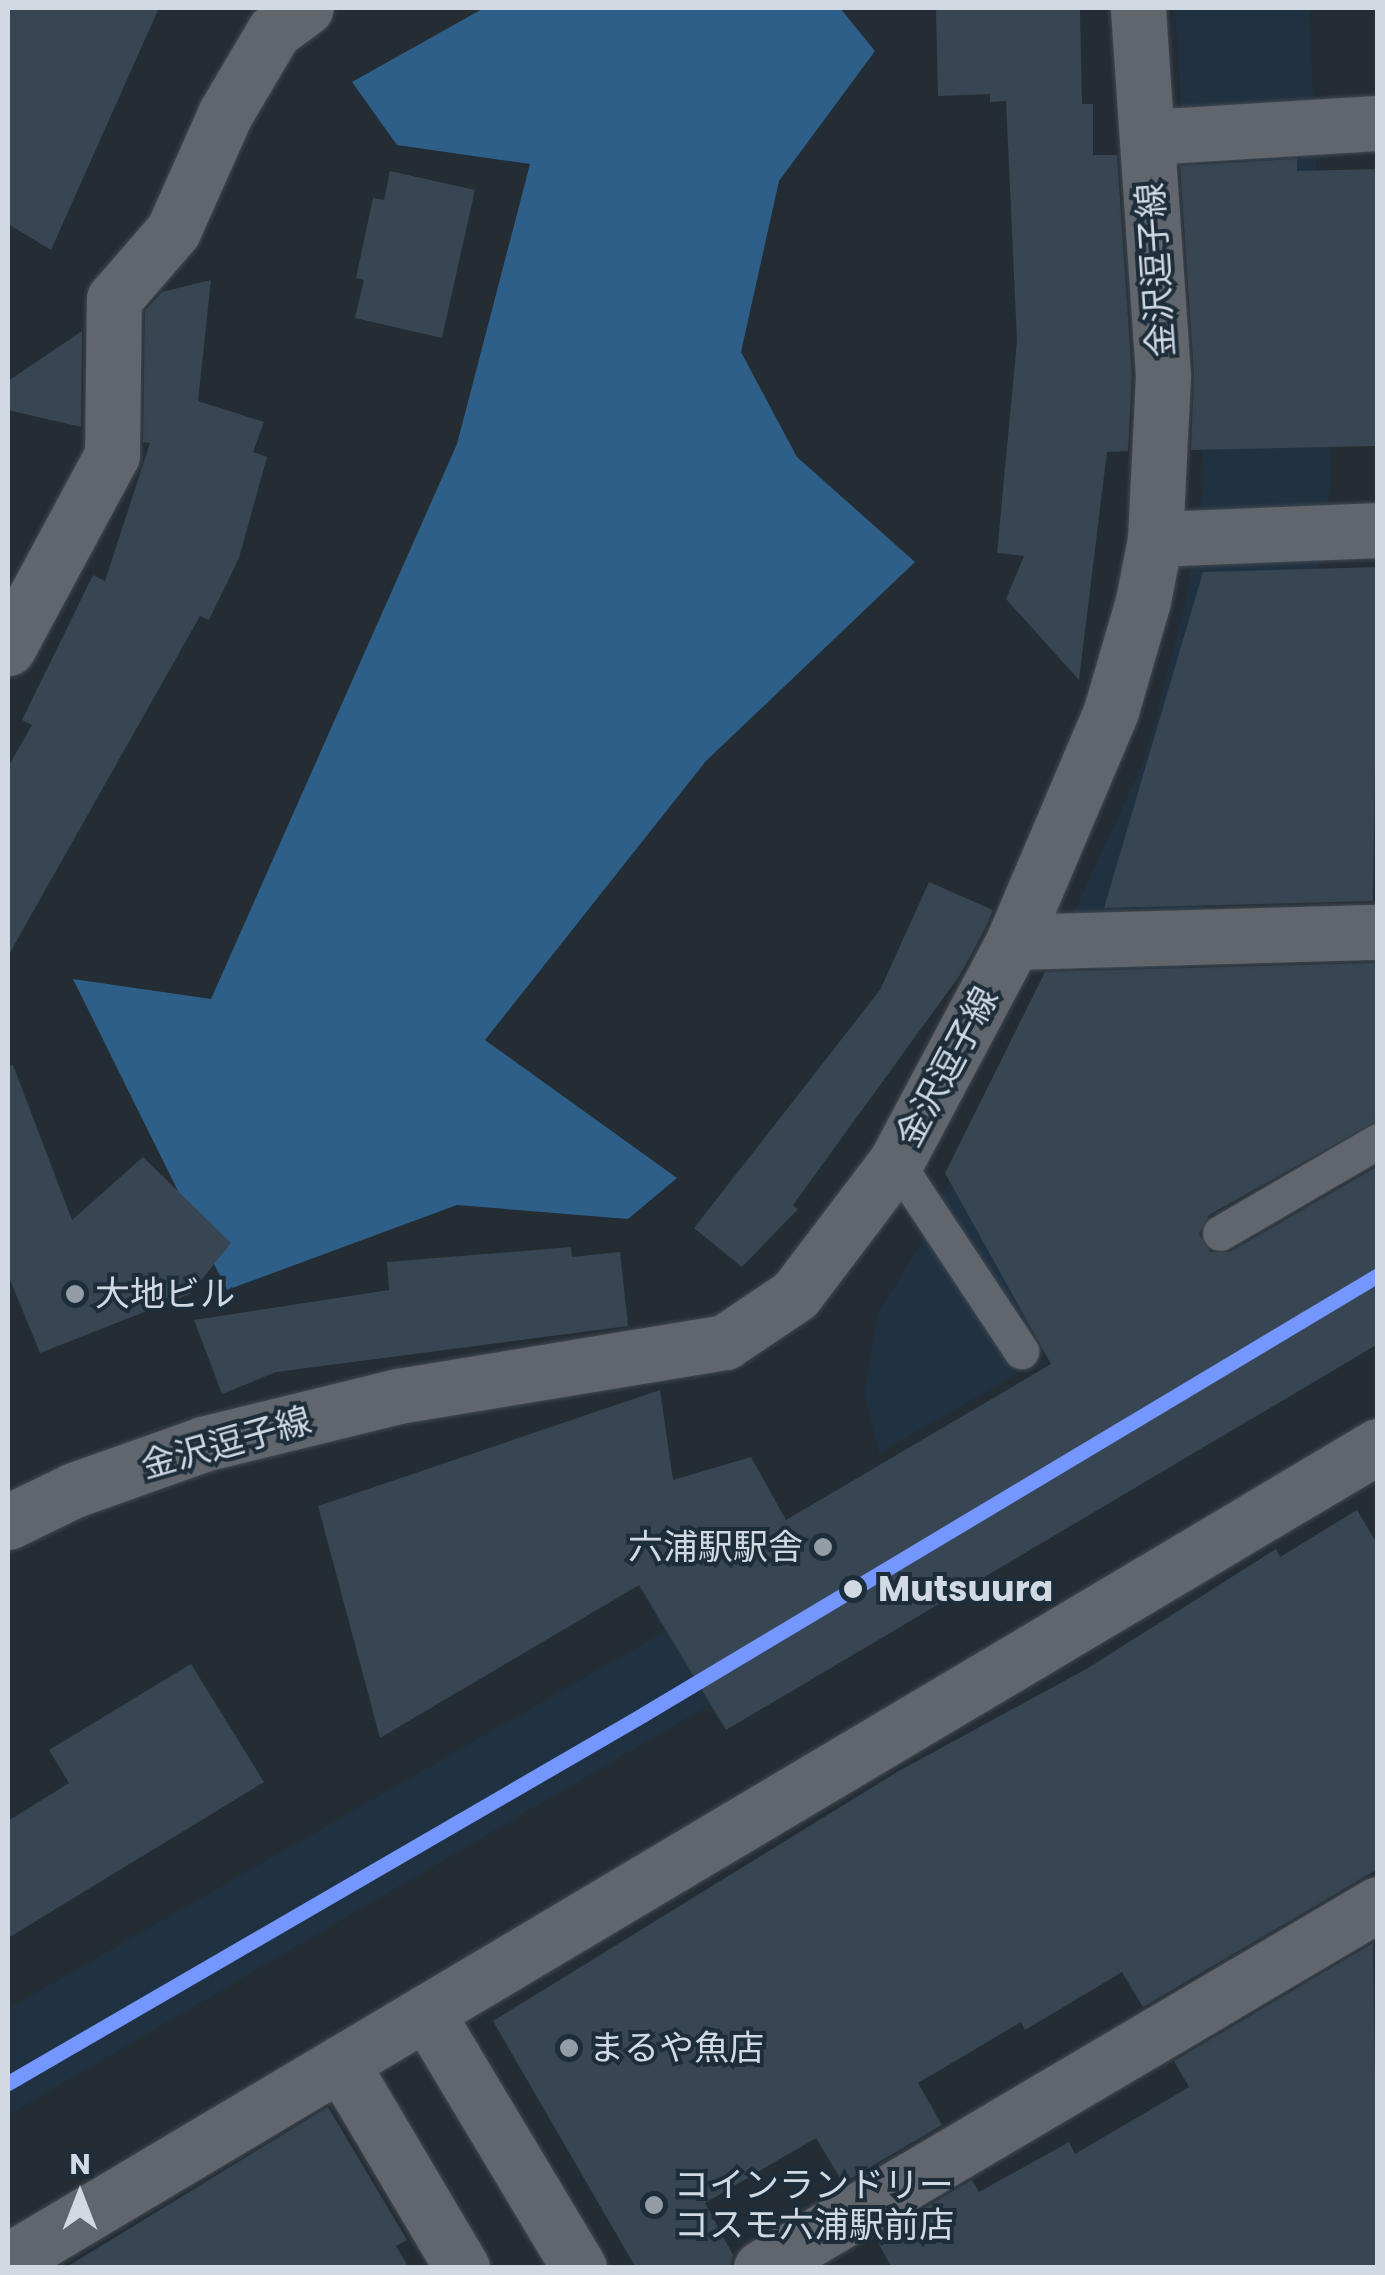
<!DOCTYPE html>
<html>
<head>
<meta charset="utf-8">
<style>
  body { margin:0 }
  #map { position:relative; width:1385px; height:2275px; overflow:hidden; background:#242c34; font-family:Poppins,"Noto Sans JP",sans-serif }
  div>[style] { position:absolute }
  [style*='--x'] { left:calc(var(--x)*1px); top:calc(var(--y)*1px); width:calc(var(--w)*1px); rotate:calc(var(--a)*1deg) }
  .built>* { inset:0; background:#203242 }
  .forest>* { inset:0; background:#2e5f88 }
  .building>* { inset:0; background:#374652 }
  .roads { filter:drop-shadow(0 0 2px #41484f) drop-shadow(0 0 2px #41484f) }
  .service>* { height:35px; margin:-17.5px; padding:0 17.5px; transform-origin:17.5px; border-radius:17.5px; background:#60666c }
  .minor>* { height:55px; margin:-27.5px; padding:0 27.5px; transform-origin:27.5px; border-radius:27.5px; background:#60666c }
  .secondary>* { height:55px; margin:-27.5px; padding:0 27.5px; transform-origin:27.5px; border-radius:27.5px; background:#60666c }
  .rail-1>* { height:15px; margin:-7.5px; padding:0 7.5px; transform-origin:7.5px; border-radius:7.5px; background:#7496ff }
  .dots>* { width:28px; height:28px; translate:-50% -50%; box-sizing:border-box; border:5px solid #1e2d3a; border-radius:50% }
  span { translate:-50% -50%; white-space:nowrap; text-align:center; line-height:1.15; -webkit-text-stroke:8px #1e2d3a; paint-order:stroke }
  .street-label { font-size:35px; color:#d1dae3 }
  .poi-label { font-size:35px; color:#d1dae3 }
  .left { translate:0 -50%; text-align:left }
  .right { translate:-100% -50%; text-align:right }
  .stop-label { font-size:35px; color:#d1dae3; font-weight:700 }
  .frame { position:absolute; inset:0; border:10px solid #d1dae3; pointer-events:none }
  .north { position:absolute; left:30px; top:2145px; width:100px; height:100px; -webkit-text-stroke:8px #1e2d3a; paint-order:stroke; rotate:0deg; font-size:28px; font-weight:700; line-height:40px; text-align:center; color:#d1dae3 }
  .north::after { content:''; display:block; margin:auto; width:35px; height:45px; background:#d1dae3; clip-path:polygon(50% 0,100% 100%,50% 72%,0 100%) }
</style>
</head>
<body>
<div id="map">
  <div class="built">
    <div style="clip-path:polygon(1175px 8px,1309px 8px,1331px 480px,1297px 699px,1054px 1249px,1085px 1298px,1029px 1331px,941px 1198px,1145px 759px,1187px 596px,1204px 481px)"></div>
    <div style="clip-path:polygon(926px 1235px,1017px 1374px,879px 1453px,864px 1394px,878px 1314px)"></div>
    <div style="clip-path:polygon(1377px 1344px,726px 1730px,709px 1705px,8px 2115px,8px 2009px,664px 1632px,648px 1601px,999px 1395px)"></div>
  </div>
  <div class="forest">
    <div style="clip-path:polygon(484px 8px,840px 8px,875px 51px,779px 181px,741px 352px,797px 457px,915px 562px,706px 761px,485px 1040px,677px 1178px,628px 1219px,457px 1205px,227px 1290px,73px 979px,211px 999px,457px 444px,530px 164px,397px 145px,352px 82px)"></div>
  </div>
  <div class="building">
    <div style="clip-path:polygon(8px 8px,159px 8px,51px 250px,8px 224px)"></div>
    <div style="clip-path:polygon(936px 8px,1080px 8px,1082px 104px,1093px 104px,1093px 155px,1117px 155px,1132px 376px,1128px 451px,1107px 452px,1079px 680px,1006px 599px,1024px 556px,997px 553px,1017px 341px,1006px 101px,990px 102px,990px 94px,938px 96px)"></div>
    <div style="clip-path:polygon(1297px 159px,1297px 171px,1378px 169px,1378px 446px,1191px 450px,1194px 374px,1180px 166px)"></div>
    <div style="clip-path:polygon(390px 171px,475px 190px,442px 338px,355px 318px,364px 280px,356px 278px,373px 198px,384px 200px)"></div>
    <div style="clip-path:polygon(211px 280px,198px 401px,264px 422px,253px 452px,267px 457px,239px 558px,209px 620px,200px 616px,8px 956px,8px 767px,32px 725px,22px 720px,93px 575px,105px 581px,150px 443px,143px 442px,145px 311px,162px 292px)"></div>
    <div style="clip-path:polygon(82px 331px,81px 427px,8px 410px,8px 381px)"></div>
    <div style="clip-path:polygon(1378px 567px,1373px 901px,1104px 908px,1203px 572px)"></div>
    <div style="clip-path:polygon(929px 882px,993px 910px,985px 929px,960px 975px,793px 1205px,798px 1209px,742px 1267px,694px 1228px,880px 990px)"></div>
    <div style="clip-path:polygon(1375px 963px,1378px 1120px,1209px 1215px,1199px 1234px,1210px 1252px,1230px 1252px,1378px 1166px,1378px 1344px,726px 1730px,639px 1585px,380px 1738px,318px 1506px,660px 1390px,673px 1480px,751px 1457px,786px 1520px,1051px 1364px,945px 1173px,1045px 972px)"></div>
    <div style="clip-path:polygon(13px 1065px,72px 1220px,143px 1157px,231px 1243px,190px 1294px,40px 1353px,8px 1275px,8px 1066px)"></div>
    <div style="clip-path:polygon(571px 1247px,572px 1257px,620px 1252px,628px 1326px,276px 1372px,222px 1394px,194px 1320px,389px 1290px,387px 1262px)"></div>
    <div style="clip-path:polygon(1357px 1510px,1378px 1545px,1378px 1869px,1143px 2007px,1122px 1972px,1025px 2030px,1021px 2022px,918px 2083px,942px 2125px,843px 2183px,816px 2138px,705px 2203px,733px 2255px,730px 2268px,636px 2268px,493px 2021px,897px 1772px,1088px 1668px,1276px 1549px,1280px 1557px)"></div>
    <div style="clip-path:polygon(191px 1664px,264px 1782px,8px 1938px,8px 1821px,69px 1783px,49px 1750px)"></div>
    <div style="clip-path:polygon(1373px 1943px,1378px 2268px,892px 2268px,875px 2237px,972px 2180px,979px 2192px,1069px 2142px,1075px 2154px,1189px 2087px,1174px 2061px)"></div>
    <div style="clip-path:polygon(328px 2107px,407px 2240px,396px 2246px,409px 2268px,65px 2268px)"></div>
  </div>
  <div class="roads">
    <div class="service">
      <div style="--x:896;--y:1162;--w:227;--a:56.5"></div>
      <div style="--x:1220;--y:1233;--w:183;--a:-30.2"></div>
    </div>
    <div class="minor">
      <div style="--x:1147;--y:137;--w:231;--a:-3.5"></div>
      <div style="--x:1155;--y:539;--w:223;--a:-2.3"></div>
      <div style="--x:8;--y:648;--w:219;--a:-61.7"></div>
      <div style="--x:112;--y:455;--w:156;--a:-89.3"></div>
      <div style="--x:114;--y:299;--w:90;--a:-49.1"></div>
      <div style="--x:173;--y:231;--w:128;--a:-66"></div>
      <div style="--x:225;--y:114;--w:96;--a:-59.4"></div>
      <div style="--x:274;--y:31;--w:39;--a:-36"></div>
      <div style="--x:1013;--y:942;--w:365;--a:-1.6"></div>
      <div style="--x:426;--y:2012;--w:298;--a:59.1"></div>
      <div style="--x:341;--y:2063;--w:238;--a:59.4"></div>
      <div style="--x:8;--y:2261;--w:1594;--a:-30.75"></div>
      <div style="--x:761;--y:2268;--w:716;--a:-30.54"></div>
    </div>
    <div class="secondary">
      <div style="--x:8;--y:1522;--w:73;--a:-25.9"></div>
      <div style="--x:74;--y:1490;--w:137;--a:-19.6"></div>
      <div style="--x:203;--y:1444;--w:202;--a:-13.8"></div>
      <div style="--x:399;--y:1396;--w:330;--a:-9.4"></div>
      <div style="--x:725;--y:1342;--w:84;--a:-33.9"></div>
      <div style="--x:795;--y:1295;--w:167;--a:-52.8"></div>
      <div style="--x:896;--y:1162;--w:249;--a:-62"></div>
      <div style="--x:1013;--y:942;--w:251;--a:-67"></div>
      <div style="--x:1111;--y:711;--w:115;--a:-73.8"></div>
      <div style="--x:1143;--y:601;--w:63;--a:-79"></div>
      <div style="--x:1155;--y:539;--w:163;--a:-87.2"></div>
      <div style="--x:1163;--y:376;--w:369;--a:-93.9"></div>
    </div>
  </div>
  <div class="rail-1">
    <div style="--x:8;--y:2083;--w:735;--a:-30.12"></div>
    <div style="--x:644;--y:1714;--w:855;--a:-30.88"></div>
  </div>
  <div class="dots">
    <div style="left:75px;top:1294px;background:#949da6"></div>
    <div style="left:823px;top:1547px;background:#949da6"></div>
    <div style="left:853px;top:1589px;background:#d1dae3"></div>
    <div style="left:569px;top:2048px;background:#949da6"></div>
    <div style="left:654px;top:2205px;background:#949da6"></div>
  </div>
  <div class="street-label">
    <span style="left:1156px;top:270px;rotate:-94deg">金沢逗子線</span>
    <span style="left:947px;top:1067px;rotate:-62deg">金沢逗子線</span>
    <span style="left:226px;top:1443px;rotate:-16deg">金沢逗子線</span>
  </div>
  <div class="poi-label">
    <span class="left" style="left:95px;top:1294px">大地ビル</span>
    <span class="right" style="left:803px;top:1547px">六浦駅駅舎</span>
    <span class="left" style="left:589px;top:2048px">まるや魚店</span>
    <span class="left" style="left:674px;top:2205px">コインランドリー<br>コスモ六浦駅前店</span>
  </div>
  <div class="stop-label">
    <span class="left" style="left:878px;top:1589px">Mutsuura</span>
  </div>
  <div class="frame"></div>
  <div class="north">N</div>
</div>
</body>
</html>
